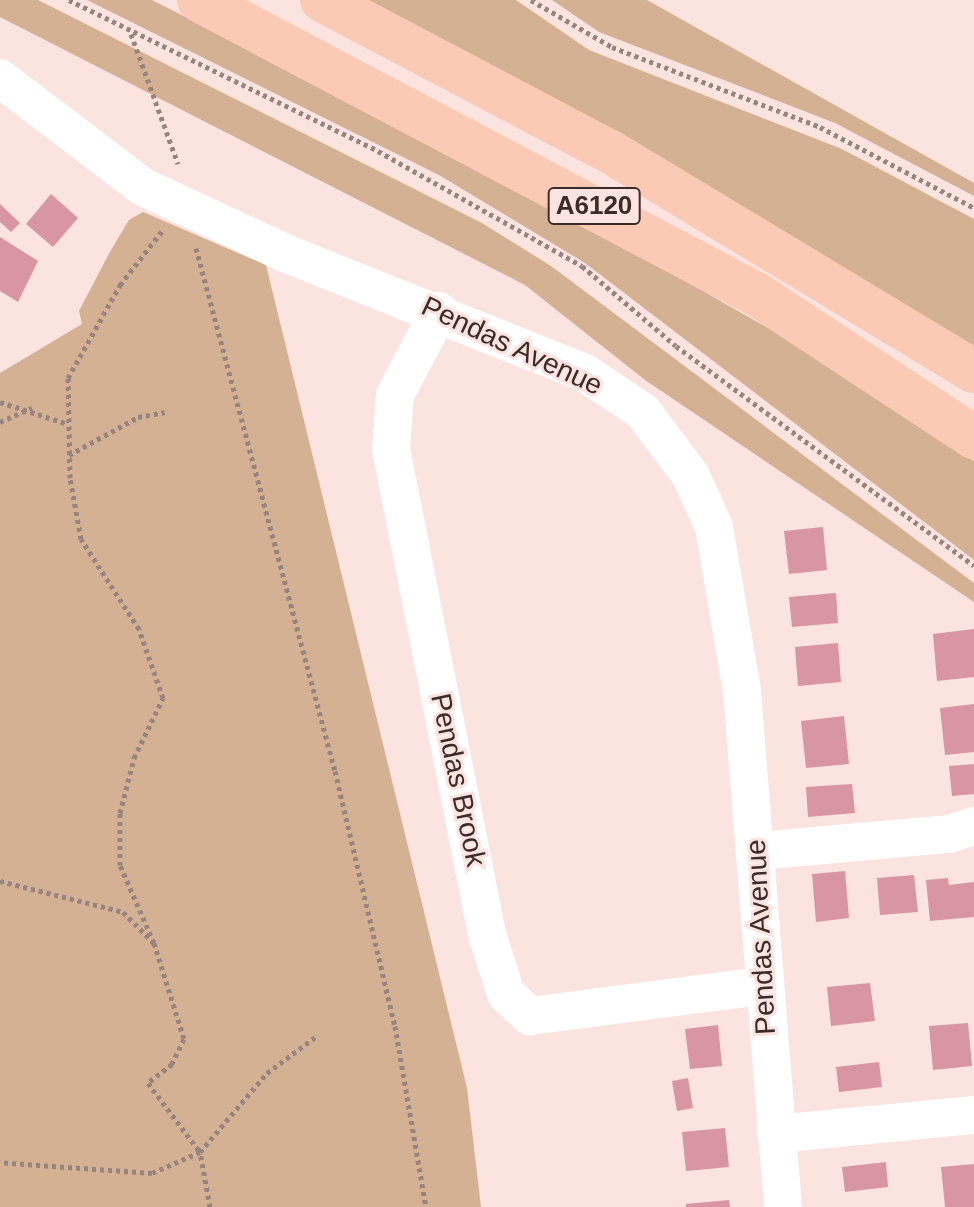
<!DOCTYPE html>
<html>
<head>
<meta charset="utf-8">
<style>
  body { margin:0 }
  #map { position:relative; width:974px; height:1207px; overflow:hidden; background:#fbe3e0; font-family:Arial,sans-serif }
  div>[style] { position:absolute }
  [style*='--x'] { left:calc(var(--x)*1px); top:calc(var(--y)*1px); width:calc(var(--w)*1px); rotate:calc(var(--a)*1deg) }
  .green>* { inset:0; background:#d4b193 }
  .building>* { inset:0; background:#d896a2 }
  .path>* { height:5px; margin-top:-2.5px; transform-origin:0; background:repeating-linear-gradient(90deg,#978481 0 4px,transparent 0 8px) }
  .minor>* { height:38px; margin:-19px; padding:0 19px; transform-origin:19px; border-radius:19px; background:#fff }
  .highway>* { height:44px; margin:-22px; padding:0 22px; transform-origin:22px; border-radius:22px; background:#fbcab5 }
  span { translate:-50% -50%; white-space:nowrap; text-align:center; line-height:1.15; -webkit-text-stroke:6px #fbe3e0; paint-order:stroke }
  .shield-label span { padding:2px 6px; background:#fbe3e0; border:2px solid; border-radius:6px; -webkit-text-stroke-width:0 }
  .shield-label { font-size:26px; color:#3b2c2a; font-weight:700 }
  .street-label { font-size:28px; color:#3b2c2a }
</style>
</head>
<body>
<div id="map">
  <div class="green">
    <div style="clip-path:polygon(0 0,38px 0,482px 223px,551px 266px,974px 583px,974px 602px,645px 380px,525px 285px,0 17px)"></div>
    <div style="clip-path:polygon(87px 0,152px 0,501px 176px,782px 336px,974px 461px,974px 560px,585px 263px,439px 175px)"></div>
    <div style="clip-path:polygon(352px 0,516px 0,589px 50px,842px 149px,974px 219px,974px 350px)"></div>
    <div style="clip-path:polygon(552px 0,647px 0,974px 183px,974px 196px,835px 123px,599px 32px)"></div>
    <div style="clip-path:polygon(143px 212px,266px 265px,467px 1088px,481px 1207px,0 1207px,0 373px,82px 324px,79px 311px,111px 250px,129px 220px)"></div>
  </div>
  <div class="building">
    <div style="clip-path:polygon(51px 194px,78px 218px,53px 247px,26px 224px)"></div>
    <div style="clip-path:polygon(0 204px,20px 223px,11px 232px,0 222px)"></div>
    <div style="clip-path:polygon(0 237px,38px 261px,18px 302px,0 291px)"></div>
    <div style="clip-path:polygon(823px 527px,827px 570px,789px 574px,784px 531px)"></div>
    <div style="clip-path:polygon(836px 593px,838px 623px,792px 627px,789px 597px)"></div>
    <div style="clip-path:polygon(974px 629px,974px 677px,937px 681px,933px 634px)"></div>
    <div style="clip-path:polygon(838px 643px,841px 682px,798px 686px,795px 647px)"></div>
    <div style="clip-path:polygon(974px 704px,974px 752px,945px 755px,940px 708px)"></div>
    <div style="clip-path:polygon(844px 716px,849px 764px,806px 768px,801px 721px)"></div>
    <div style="clip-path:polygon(974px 764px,974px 794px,952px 796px,949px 766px)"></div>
    <div style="clip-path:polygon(852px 784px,855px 813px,808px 817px,806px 787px)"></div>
    <div style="clip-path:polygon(845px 871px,849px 918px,816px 922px,812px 874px)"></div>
    <div style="clip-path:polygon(914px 875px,918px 912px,880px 915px,877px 878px)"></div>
    <div style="clip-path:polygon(948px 878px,949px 885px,974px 882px,974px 917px,930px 921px,926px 880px)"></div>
    <div style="clip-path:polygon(870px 983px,875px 1021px,831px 1026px,827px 987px)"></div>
    <div style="clip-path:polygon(968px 1023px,972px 1066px,933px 1070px,929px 1026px)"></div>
    <div style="clip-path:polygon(718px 1025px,722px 1066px,690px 1069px,685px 1029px)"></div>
    <div style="clip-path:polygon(879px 1062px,882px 1087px,839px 1092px,836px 1067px)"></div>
    <div style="clip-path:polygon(688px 1078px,693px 1108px,677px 1111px,672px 1081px)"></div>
    <div style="clip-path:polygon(725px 1128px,729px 1167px,686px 1171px,682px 1132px)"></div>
    <div style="clip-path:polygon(886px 1162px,888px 1187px,845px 1192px,842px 1167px)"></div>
    <div style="clip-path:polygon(974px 1164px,974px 1207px,945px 1207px,941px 1167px)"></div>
    <div style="clip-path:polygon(729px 1200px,730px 1207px,686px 1207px,686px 1204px)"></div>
  </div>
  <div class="path">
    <div style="--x:69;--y:0;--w:344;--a:26"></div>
    <div style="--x:378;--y:151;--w:234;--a:29.4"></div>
    <div style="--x:582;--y:266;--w:123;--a:40.4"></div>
    <div style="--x:676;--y:346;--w:370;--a:36.4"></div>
    <div style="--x:531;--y:0;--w:94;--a:30.1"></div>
    <div style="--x:612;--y:47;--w:223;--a:21"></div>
    <div style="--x:820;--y:127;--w:174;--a:27.7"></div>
    <div style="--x:131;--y:34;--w:138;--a:70.1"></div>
    <div style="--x:196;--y:248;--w:541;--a:75.12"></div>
    <div style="--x:335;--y:771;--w:262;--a:76.8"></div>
    <div style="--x:395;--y:1026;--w:184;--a:80.3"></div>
    <div style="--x:0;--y:402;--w:71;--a:17.9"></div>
    <div style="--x:0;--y:422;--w:35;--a:-24"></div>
    <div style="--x:69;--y:455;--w:79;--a:-28.8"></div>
    <div style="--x:138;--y:417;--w:27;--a:-10"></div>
    <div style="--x:0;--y:881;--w:127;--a:14.1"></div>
    <div style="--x:123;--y:912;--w:44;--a:45"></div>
    <div style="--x:154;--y:943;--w:101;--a:72.6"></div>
    <div style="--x:184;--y:1039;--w:28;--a:116"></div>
    <div style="--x:172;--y:1064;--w:31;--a:142"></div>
    <div style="--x:148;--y:1083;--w:86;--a:53"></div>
    <div style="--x:200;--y:1152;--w:52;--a:156.4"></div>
    <div style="--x:152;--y:1173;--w:152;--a:-175.9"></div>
    <div style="--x:154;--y:943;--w:85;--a:-113.6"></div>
    <div style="--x:120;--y:865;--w:52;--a:-90"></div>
    <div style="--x:120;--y:813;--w:57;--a:-75.7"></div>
    <div style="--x:134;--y:758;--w:67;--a:-64.2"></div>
    <div style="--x:163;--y:698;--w:73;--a:-109.2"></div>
    <div style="--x:139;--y:629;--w:107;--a:-122.8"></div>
    <div style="--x:81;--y:539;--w:62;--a:-100.2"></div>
    <div style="--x:70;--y:478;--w:100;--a:-91.1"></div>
    <div style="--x:68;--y:378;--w:107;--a:-60.8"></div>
    <div style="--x:120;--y:285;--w:68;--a:-52.1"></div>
    <div style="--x:210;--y:1207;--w:56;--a:-100.3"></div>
    <div style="--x:200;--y:1152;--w:104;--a:-49.7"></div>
    <div style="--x:267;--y:1073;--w:64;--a:-36.7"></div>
  </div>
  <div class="minor">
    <div style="--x:0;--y:78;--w:180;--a:37.3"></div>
    <div style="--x:143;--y:187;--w:157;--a:24.9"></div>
    <div style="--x:285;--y:253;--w:323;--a:21.8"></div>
    <div style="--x:585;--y:373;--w:70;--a:33.9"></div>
    <div style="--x:643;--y:412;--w:80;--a:53.1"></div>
    <div style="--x:691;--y:476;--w:56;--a:65.7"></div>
    <div style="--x:714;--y:527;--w:166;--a:80.3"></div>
    <div style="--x:742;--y:691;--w:518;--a:85.46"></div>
    <div style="--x:439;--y:311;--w:95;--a:117.6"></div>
    <div style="--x:395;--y:395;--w:54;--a:94.2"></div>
    <div style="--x:391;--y:449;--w:498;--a:78.8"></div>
    <div style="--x:488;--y:937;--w:60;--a:72.5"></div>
    <div style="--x:506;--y:994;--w:33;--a:43"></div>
    <div style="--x:530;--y:1016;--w:234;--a:-7.4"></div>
    <div style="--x:757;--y:851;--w:193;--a:-5.1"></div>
    <div style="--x:949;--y:834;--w:26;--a:-18"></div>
    <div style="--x:776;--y:1134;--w:199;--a:-5.5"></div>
  </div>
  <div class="highway">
    <div style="--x:199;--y:0;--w:630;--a:27.83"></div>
    <div style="--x:756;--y:294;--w:261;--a:33.3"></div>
    <div style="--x:322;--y:0;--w:324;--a:27.8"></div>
    <div style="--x:609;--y:151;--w:426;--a:31.1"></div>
  </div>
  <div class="shield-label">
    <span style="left:594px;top:206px">A6120</span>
  </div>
  <div class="street-label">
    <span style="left:512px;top:346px;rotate:25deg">Pendas Avenue</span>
    <span style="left:458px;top:780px;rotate:78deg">Pendas Brook</span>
    <span style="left:761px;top:937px;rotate:-93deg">Pendas Avenue</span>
  </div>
</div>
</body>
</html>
